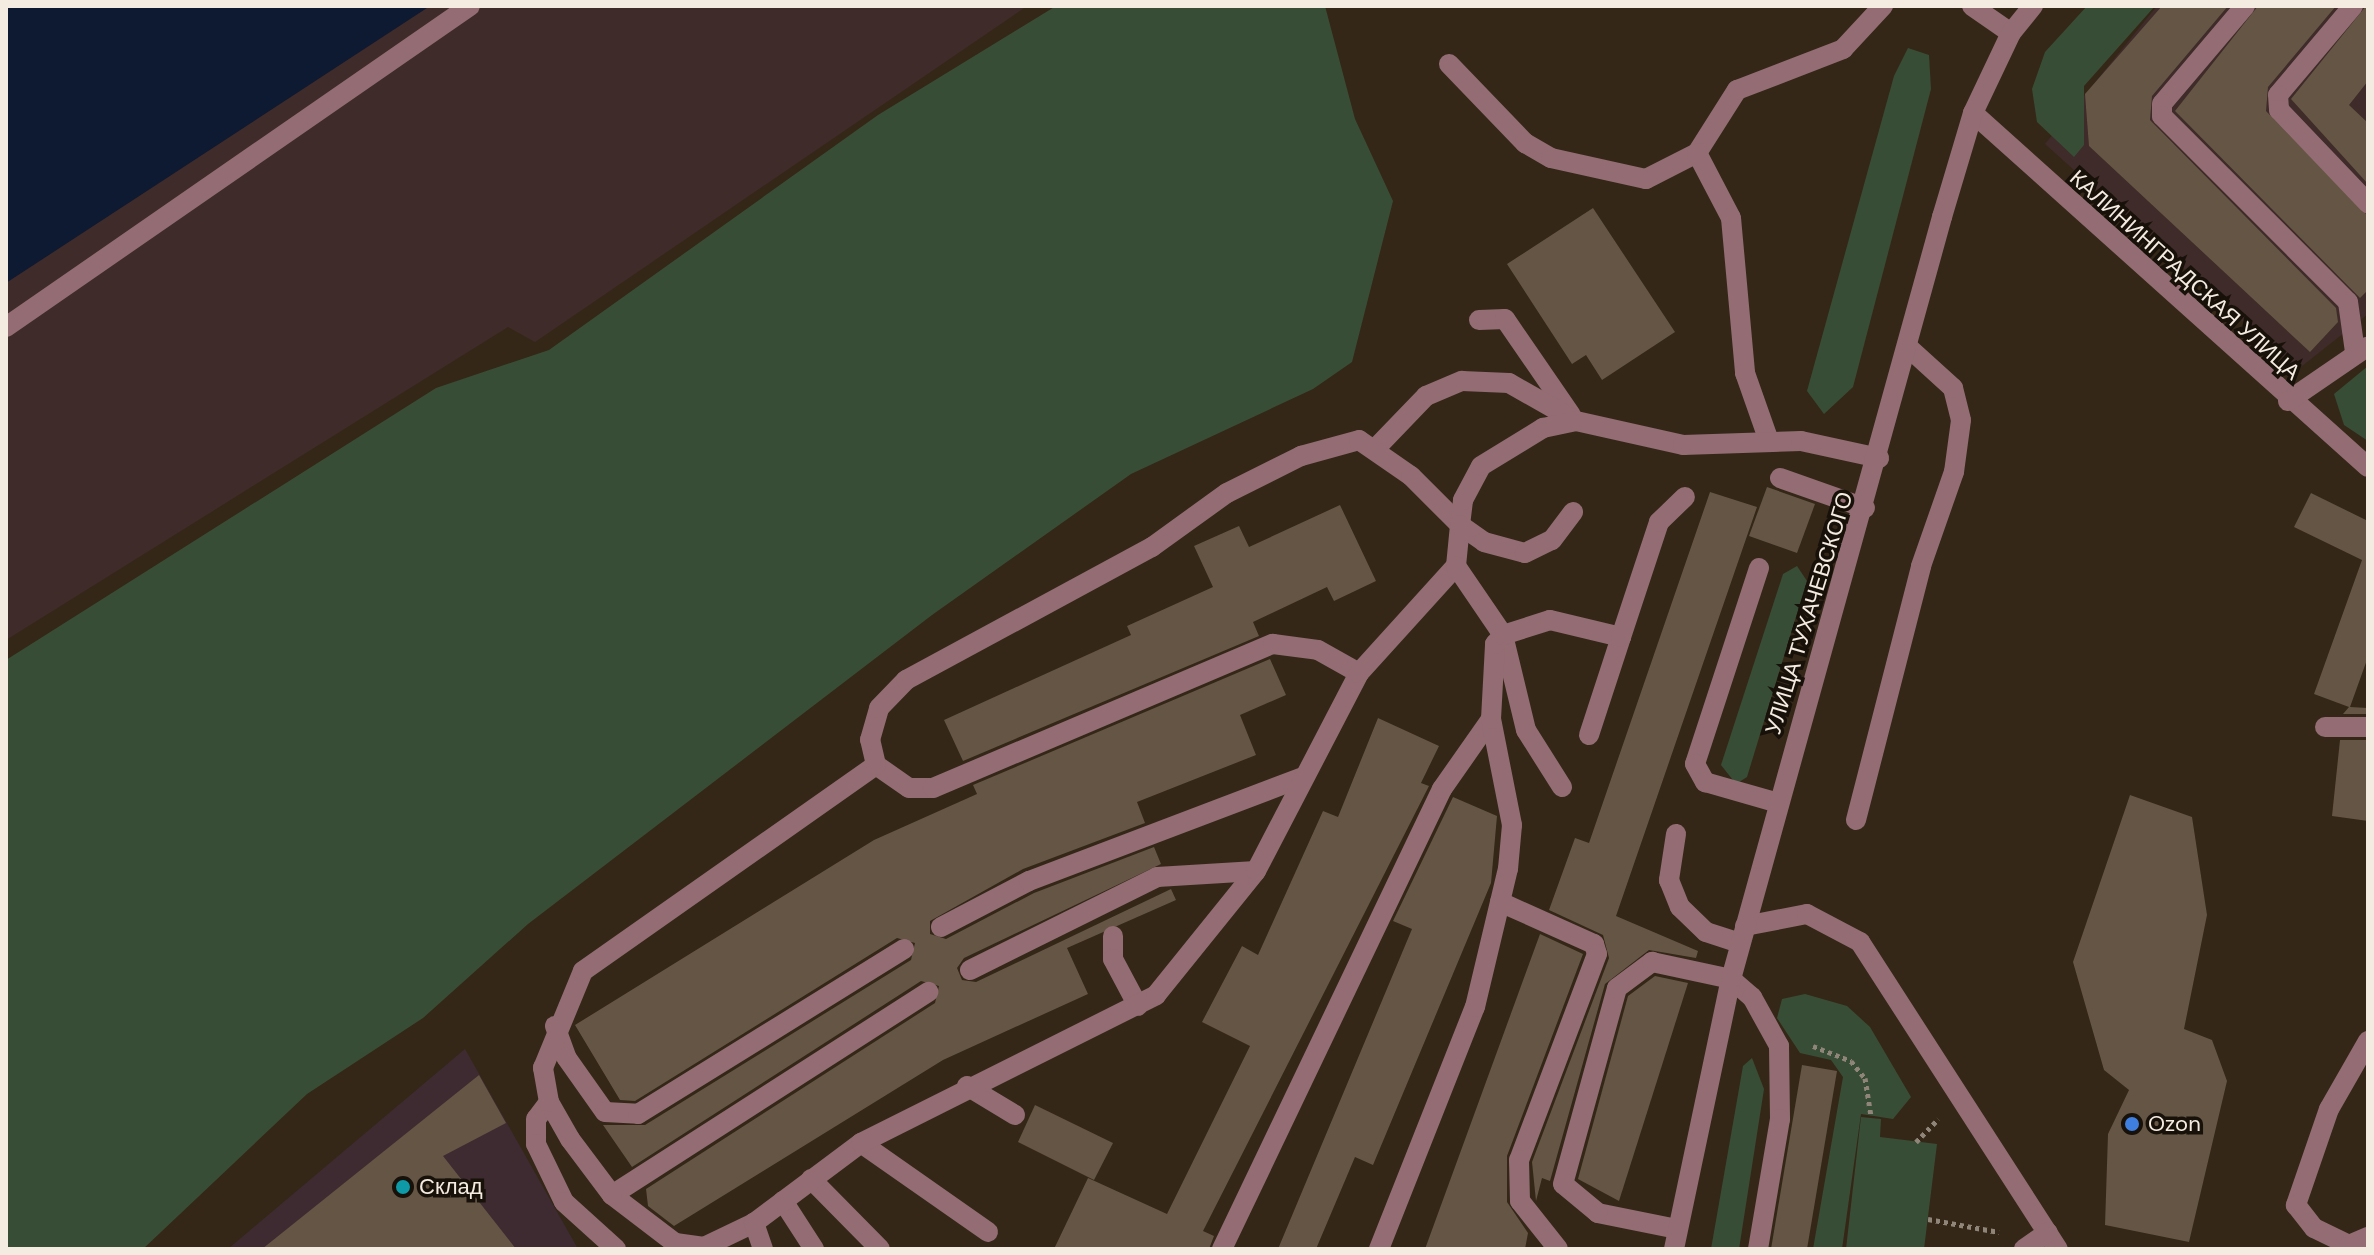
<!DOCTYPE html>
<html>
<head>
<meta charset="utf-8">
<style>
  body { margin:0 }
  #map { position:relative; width:2374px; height:1255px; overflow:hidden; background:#342718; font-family:"DM Sans",sans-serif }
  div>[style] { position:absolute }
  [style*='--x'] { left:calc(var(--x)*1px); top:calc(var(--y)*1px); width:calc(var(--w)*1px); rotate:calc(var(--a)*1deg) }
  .commercial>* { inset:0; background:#3e2b31 }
  .industrial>* { inset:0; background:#3f2b29 }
  .green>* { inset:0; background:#384d35 }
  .water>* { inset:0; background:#0e1932 }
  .building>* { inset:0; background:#645544 }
  .path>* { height:5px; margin-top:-2.5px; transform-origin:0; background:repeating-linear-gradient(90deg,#908579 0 4px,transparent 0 8px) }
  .minor>* { height:20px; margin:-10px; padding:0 10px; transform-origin:10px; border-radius:10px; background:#936d73 }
  .dots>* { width:22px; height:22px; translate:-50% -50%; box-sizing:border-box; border:4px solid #17110a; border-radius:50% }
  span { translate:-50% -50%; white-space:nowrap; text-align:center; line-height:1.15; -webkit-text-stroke:7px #17110a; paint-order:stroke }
  .street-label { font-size:22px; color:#f4ebe1 }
  .poi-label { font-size:22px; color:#f4ebe1 }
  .left { translate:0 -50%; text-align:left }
  .frame { position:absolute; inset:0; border:8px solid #f4ebe1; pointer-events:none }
</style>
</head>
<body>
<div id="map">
  <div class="commercial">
    <div style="clip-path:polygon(465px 1049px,578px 1249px,228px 1249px)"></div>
  </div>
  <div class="industrial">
    <div style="clip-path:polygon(6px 6px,1027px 6px,535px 342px,508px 327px,6px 640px)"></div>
    <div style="clip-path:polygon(2157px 6px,2368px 6px,2368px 314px,2297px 370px,2045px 144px)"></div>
  </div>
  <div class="green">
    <div style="clip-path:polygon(1056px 6px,1325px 6px,1355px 119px,1393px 201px,1352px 362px,1313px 389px,1131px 474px,932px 615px,528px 924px,423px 1018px,307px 1094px,143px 1249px,6px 1249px,6px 660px,436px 388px,549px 350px,878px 115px)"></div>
    <div style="clip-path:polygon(2087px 6px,2155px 6px,2084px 86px,2084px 145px,2074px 157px,2037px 122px,2032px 89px,2045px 52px)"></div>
    <div style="clip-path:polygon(1908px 48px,1929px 55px,1931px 89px,1853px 387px,1824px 414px,1807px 391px,1894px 76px)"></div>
    <div style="clip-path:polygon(2368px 366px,2368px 441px,2344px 425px,2334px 394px)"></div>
    <div style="clip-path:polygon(1797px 566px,1807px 581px,1747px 777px,1736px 784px,1721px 765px,1783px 574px)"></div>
    <div style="clip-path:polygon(1805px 994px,1847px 1006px,1870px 1027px,1911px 1097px,1893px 1119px,1861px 1114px,1842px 1249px,1813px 1249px,1843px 1077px,1831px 1060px,1800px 1053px,1777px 1018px,1782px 999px)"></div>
    <div style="clip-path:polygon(1752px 1058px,1764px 1089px,1739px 1249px,1711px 1249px,1743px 1066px)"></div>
    <div style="clip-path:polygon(1861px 1117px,1881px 1119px,1880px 1137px,1937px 1144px,1924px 1249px,1846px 1249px)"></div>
  </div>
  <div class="water">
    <div style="clip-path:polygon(6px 6px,430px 6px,6px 283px)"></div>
  </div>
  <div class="building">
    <div style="clip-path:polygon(2162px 6px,2228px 6px,2152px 96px,2150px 120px,2336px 308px,2338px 322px,2310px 352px,2089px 146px,2085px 94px)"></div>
    <div style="clip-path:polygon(2258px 6px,2336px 6px,2268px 87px,2266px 111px,2368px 216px,2368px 290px,2360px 298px,2175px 111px)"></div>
    <div style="clip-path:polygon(2366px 6px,2368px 6px,2368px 81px,2349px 105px,2368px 123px,2368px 184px,2291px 99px)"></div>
    <div style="clip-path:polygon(1593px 208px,1675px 332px,1602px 380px,1586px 355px,1572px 364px,1507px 264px)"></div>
    <div style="clip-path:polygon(1767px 487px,1815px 504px,1797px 553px,1749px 536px)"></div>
    <div style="clip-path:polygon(1710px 492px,1757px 507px,1616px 916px,1698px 951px,1696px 958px,1649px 950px,1605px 984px,1550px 1181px,1542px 1178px,1536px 1201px,1532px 1162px,1609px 958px,1603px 935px,1549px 910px,1575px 838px,1589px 843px)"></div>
    <div style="clip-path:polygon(2311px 493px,2368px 521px,2368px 657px,2350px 707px,2368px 708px,2368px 714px,2343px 714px,2349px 707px,2314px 694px,2362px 560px,2294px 527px)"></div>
    <div style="clip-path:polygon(1340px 505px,1376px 581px,1334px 601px,1327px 587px,1253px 622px,1259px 636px,963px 761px,944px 720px,1131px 635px,1127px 626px,1213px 587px,1194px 546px,1239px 526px,1249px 547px)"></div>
    <div style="clip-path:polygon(1270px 659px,1286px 695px,1240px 715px,1256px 755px,1137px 802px,1145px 823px,1023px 869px,930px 921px,930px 934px,946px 939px,1034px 893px,1154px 847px,1161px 864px,964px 958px,957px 968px,962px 980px,976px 982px,1171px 889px,1176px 900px,1067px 948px,1088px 994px,943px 1060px,674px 1226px,648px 1206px,646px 1189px,935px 1003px,939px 986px,921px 981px,632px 1167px,603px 1125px,645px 1125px,911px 960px,915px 943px,897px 938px,635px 1101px,620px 1100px,575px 1025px,874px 840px,977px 794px,973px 785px)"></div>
    <div style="clip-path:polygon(1378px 718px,1439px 746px,1421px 783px,1429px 786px,1203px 1231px,1214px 1236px,1209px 1249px,1054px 1249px,1088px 1178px,1167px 1214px,1250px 1046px,1202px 1022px,1242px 946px,1258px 955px,1323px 811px,1338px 817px)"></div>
    <div style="clip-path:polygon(2340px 740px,2368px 740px,2368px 821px,2332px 816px)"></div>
    <div style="clip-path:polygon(2130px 795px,2192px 817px,2207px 915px,2184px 1029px,2212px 1040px,2227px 1081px,2189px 1242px,2105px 1225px,2108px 1134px,2129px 1090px,2104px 1070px,2073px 962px)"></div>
    <div style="clip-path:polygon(1453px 797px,1497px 816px,1491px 883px,1373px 1165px,1355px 1157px,1316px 1249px,1278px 1249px,1412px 929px,1393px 921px)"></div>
    <div style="clip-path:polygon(1540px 934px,1583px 954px,1507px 1156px,1507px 1202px,1528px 1233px,1525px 1249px,1425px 1249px)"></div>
    <div style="clip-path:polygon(1655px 976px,1688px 983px,1619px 1201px,1578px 1179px,1628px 996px)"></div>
    <div style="clip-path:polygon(1802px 1065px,1837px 1071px,1807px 1249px,1771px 1249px)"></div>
    <div style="clip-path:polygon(479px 1075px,506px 1123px,443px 1156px,516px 1249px,262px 1249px)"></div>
    <div style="clip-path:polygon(1035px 1105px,1113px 1143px,1094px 1180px,1018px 1142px)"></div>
  </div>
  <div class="path">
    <div style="--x:1813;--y:1046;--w:41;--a:21.5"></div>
    <div style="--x:1851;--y:1061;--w:22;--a:51"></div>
    <div style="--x:1865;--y:1078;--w:39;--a:81"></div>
    <div style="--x:1916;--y:1142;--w:32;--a:-46"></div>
    <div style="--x:1928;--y:1219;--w:72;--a:10.4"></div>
  </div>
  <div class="minor">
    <div style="--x:1972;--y:6;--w:47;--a:34.7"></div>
    <div style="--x:2245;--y:6;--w:128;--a:130.3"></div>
    <div style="--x:2162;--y:104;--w:12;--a:90"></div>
    <div style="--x:2162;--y:116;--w:263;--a:45"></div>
    <div style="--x:2348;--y:302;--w:50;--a:82"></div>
    <div style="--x:2353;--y:6;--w:116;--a:130.1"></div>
    <div style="--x:2278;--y:95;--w:15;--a:86"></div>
    <div style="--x:2279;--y:110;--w:129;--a:46.3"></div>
    <div style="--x:1449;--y:64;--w:110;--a:46.1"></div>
    <div style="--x:1525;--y:143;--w:30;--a:30"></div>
    <div style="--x:1551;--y:158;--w:97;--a:12.5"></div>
    <div style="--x:1646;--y:179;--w:57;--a:-27"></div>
    <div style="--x:1697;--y:153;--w:75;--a:-57.6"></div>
    <div style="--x:1737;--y:90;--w:114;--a:-21.1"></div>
    <div style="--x:1843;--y:49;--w:59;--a:-47.1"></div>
    <div style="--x:1973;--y:113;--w:530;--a:41.87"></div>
    <div style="--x:1697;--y:153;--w:73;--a:62.4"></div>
    <div style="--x:1731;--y:218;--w:156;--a:84.8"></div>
    <div style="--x:1745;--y:373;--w:72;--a:70.6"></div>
    <div style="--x:1479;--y:320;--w:26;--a:-2"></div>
    <div style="--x:1505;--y:319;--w:116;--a:55.5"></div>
    <div style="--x:6;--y:327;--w:564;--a:-34.68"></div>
    <div style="--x:2288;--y:401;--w:96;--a:-34.4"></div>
    <div style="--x:1376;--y:448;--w:72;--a:-46.1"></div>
    <div style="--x:1426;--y:396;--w:39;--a:-23"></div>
    <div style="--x:1462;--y:381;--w:47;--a:2.4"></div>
    <div style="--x:1509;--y:383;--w:77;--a:29.6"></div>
    <div style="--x:1576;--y:421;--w:110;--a:12.6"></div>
    <div style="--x:1683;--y:445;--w:118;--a:-1.9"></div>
    <div style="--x:1801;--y:441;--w:80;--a:12.3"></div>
    <div style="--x:1780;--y:478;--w:90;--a:19.4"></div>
    <div style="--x:1759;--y:568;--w:206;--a:108.1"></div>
    <div style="--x:1695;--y:764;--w:21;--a:61"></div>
    <div style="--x:1705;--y:782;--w:76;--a:16"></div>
    <div style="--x:2325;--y:727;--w:43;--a:0"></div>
    <div style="--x:1589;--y:735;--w:103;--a:-71.9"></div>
    <div style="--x:876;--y:765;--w:40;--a:34.9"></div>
    <div style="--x:909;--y:788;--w:24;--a:0"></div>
    <div style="--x:933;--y:788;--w:369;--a:-23"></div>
    <div style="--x:1273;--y:644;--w:45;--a:7.6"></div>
    <div style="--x:1318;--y:650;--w:47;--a:29.3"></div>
    <div style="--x:1562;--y:787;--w:67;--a:-122.3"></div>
    <div style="--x:1526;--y:730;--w:98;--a:-103.6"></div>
    <div style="--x:1503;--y:635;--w:49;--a:-17.7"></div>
    <div style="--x:1550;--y:620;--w:73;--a:13.5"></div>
    <div style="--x:1621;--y:637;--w:121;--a:-71.7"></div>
    <div style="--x:1659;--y:522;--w:36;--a:-44"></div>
    <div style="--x:1856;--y:820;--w:262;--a:-75.6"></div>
    <div style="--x:1921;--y:566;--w:100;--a:-70.7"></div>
    <div style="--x:1954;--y:472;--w:52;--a:-82.3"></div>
    <div style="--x:1961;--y:420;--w:33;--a:-104"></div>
    <div style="--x:1953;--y:388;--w:59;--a:-137.7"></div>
    <div style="--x:1676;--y:834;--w:47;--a:98.7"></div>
    <div style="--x:1669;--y:880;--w:29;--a:68"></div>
    <div style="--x:1680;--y:907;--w:36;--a:44"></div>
    <div style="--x:1706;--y:932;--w:36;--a:18"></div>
    <div style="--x:1500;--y:902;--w:103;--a:24.1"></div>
    <div style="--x:1594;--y:944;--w:10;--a:73"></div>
    <div style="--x:1597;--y:954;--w:220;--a:110.7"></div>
    <div style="--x:1519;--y:1160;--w:41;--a:88.6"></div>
    <div style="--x:1520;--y:1201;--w:61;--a:51.6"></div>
    <div style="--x:1745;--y:926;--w:63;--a:-11"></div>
    <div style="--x:1807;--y:914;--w:60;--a:27.8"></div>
    <div style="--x:1860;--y:942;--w:365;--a:57.2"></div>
    <div style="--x:941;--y:927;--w:99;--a:-27.6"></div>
    <div style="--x:1029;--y:881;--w:295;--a:-20.8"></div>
    <div style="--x:1113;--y:936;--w:23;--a:90"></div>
    <div style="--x:1113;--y:959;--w:53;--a:62"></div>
    <div style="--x:970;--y:970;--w:209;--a:-26.4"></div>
    <div style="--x:1157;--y:877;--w:99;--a:-3.5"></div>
    <div style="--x:555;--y:1026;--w:33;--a:70"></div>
    <div style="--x:566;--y:1057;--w:67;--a:54.7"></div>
    <div style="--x:605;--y:1112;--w:33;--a:3"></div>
    <div style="--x:638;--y:1114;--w:313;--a:-31.8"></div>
    <div style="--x:2368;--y:1041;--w:78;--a:119.8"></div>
    <div style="--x:2329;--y:1109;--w:102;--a:109"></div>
    <div style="--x:2296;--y:1205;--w:29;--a:52"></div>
    <div style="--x:2314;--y:1228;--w:39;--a:26"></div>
    <div style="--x:2349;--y:1245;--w:21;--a:-23"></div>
    <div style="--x:967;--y:1086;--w:56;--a:31.1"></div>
    <div style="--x:549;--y:1102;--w:21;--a:127"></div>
    <div style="--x:536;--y:1119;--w:25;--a:90"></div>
    <div style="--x:536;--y:1144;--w:64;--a:64.2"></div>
    <div style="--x:564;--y:1202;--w:70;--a:42.1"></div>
    <div style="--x:861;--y:1143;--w:155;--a:35"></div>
    <div style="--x:811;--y:1179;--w:98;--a:45.4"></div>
    <div style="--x:612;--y:1195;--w:376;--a:-32.7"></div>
    <div style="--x:783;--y:1201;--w:57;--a:57.1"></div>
    <div style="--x:754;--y:1223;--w:55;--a:154.4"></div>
    <div style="--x:704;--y:1247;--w:29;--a:-172"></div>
    <div style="--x:675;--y:1243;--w:79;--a:-142.7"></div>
    <div style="--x:612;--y:1195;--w:70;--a:-126.9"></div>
    <div style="--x:570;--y:1139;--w:43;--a:-119.6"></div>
    <div style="--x:549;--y:1102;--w:35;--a:-100"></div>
    <div style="--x:543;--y:1068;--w:105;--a:-67.6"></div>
    <div style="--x:583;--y:971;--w:358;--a:-35.1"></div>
    <div style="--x:876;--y:765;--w:26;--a:-103"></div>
    <div style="--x:870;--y:740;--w:33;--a:-74"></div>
    <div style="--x:879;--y:708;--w:39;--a:-46"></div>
    <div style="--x:906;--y:680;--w:280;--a:-28.4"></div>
    <div style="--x:1152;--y:547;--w:92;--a:-35.8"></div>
    <div style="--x:1227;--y:493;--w:83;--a:-26.6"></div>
    <div style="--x:1301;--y:456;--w:60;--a:-15.4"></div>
    <div style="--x:1359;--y:440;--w:63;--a:34.7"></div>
    <div style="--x:1411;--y:476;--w:69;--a:45"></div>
    <div style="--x:1460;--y:525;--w:25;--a:-83"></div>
    <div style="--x:1463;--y:500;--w:38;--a:-62"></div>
    <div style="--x:1481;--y:466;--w:73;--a:-31.5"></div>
    <div style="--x:1543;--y:428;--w:34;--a:-12"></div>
    <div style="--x:1677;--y:1229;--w:81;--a:-168.6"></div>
    <div style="--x:1598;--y:1213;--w:45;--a:-140.4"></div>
    <div style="--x:1563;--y:1184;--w:203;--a:-74.6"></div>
    <div style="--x:1617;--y:988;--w:44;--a:-36.6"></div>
    <div style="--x:1652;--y:962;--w:81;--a:12.1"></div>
    <div style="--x:1731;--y:979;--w:28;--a:41"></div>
    <div style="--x:1752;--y:997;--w:56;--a:61.1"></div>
    <div style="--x:1779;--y:1046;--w:73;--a:89.2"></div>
    <div style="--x:1780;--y:1119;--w:132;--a:99.6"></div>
    <div style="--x:763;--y:1249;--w:28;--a:-109"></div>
    <div style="--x:754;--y:1223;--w:134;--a:-36.8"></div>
    <div style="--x:861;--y:1143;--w:330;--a:-26.6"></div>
    <div style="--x:1156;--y:995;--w:159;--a:-51.1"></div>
    <div style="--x:1256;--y:871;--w:223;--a:-62.5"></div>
    <div style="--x:1359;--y:673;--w:144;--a:-47.8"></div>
    <div style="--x:1456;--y:566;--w:41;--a:-84.4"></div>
    <div style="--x:1460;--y:525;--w:29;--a:35"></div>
    <div style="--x:1484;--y:542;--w:42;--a:15"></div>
    <div style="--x:1525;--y:553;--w:30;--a:-26"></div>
    <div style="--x:1552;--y:540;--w:35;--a:-53"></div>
    <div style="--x:1222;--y:1249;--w:510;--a:-64.44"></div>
    <div style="--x:1442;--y:789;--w:85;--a:-55"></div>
    <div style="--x:1379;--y:1249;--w:260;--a:-68.4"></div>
    <div style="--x:1475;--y:1007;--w:142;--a:-76.6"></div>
    <div style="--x:1508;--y:869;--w:44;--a:-84.8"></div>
    <div style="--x:1512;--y:825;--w:108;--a:-101.2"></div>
    <div style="--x:1491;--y:719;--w:75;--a:-86.9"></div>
    <div style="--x:1495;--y:644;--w:12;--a:-48"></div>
    <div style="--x:1503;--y:635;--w:83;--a:-124.3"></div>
    <div style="--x:1674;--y:1249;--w:276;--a:-78.1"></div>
    <div style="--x:1731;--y:979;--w:791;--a:-74.52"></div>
    <div style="--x:1942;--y:217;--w:109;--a:-73.4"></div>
    <div style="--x:1973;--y:113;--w:89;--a:-64.6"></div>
    <div style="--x:2011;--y:33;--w:35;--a:-51"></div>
    <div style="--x:2024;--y:1249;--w:29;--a:-35"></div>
  </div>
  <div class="dots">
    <div style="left:2132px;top:1124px;background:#3f7fe0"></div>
    <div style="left:403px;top:1187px;background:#0f9aa8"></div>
  </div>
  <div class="street-label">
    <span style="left:2185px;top:275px;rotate:42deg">КАЛИНИНГРАДСКАЯ УЛИЦА</span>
    <span style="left:1809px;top:613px;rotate:-73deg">УЛИЦА ТУХАЧЕВСКОГО</span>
  </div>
  <div class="poi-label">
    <span class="left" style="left:2148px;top:1124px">Ozon</span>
    <span class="left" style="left:419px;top:1187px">Склад</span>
  </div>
  <div class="frame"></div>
</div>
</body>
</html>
